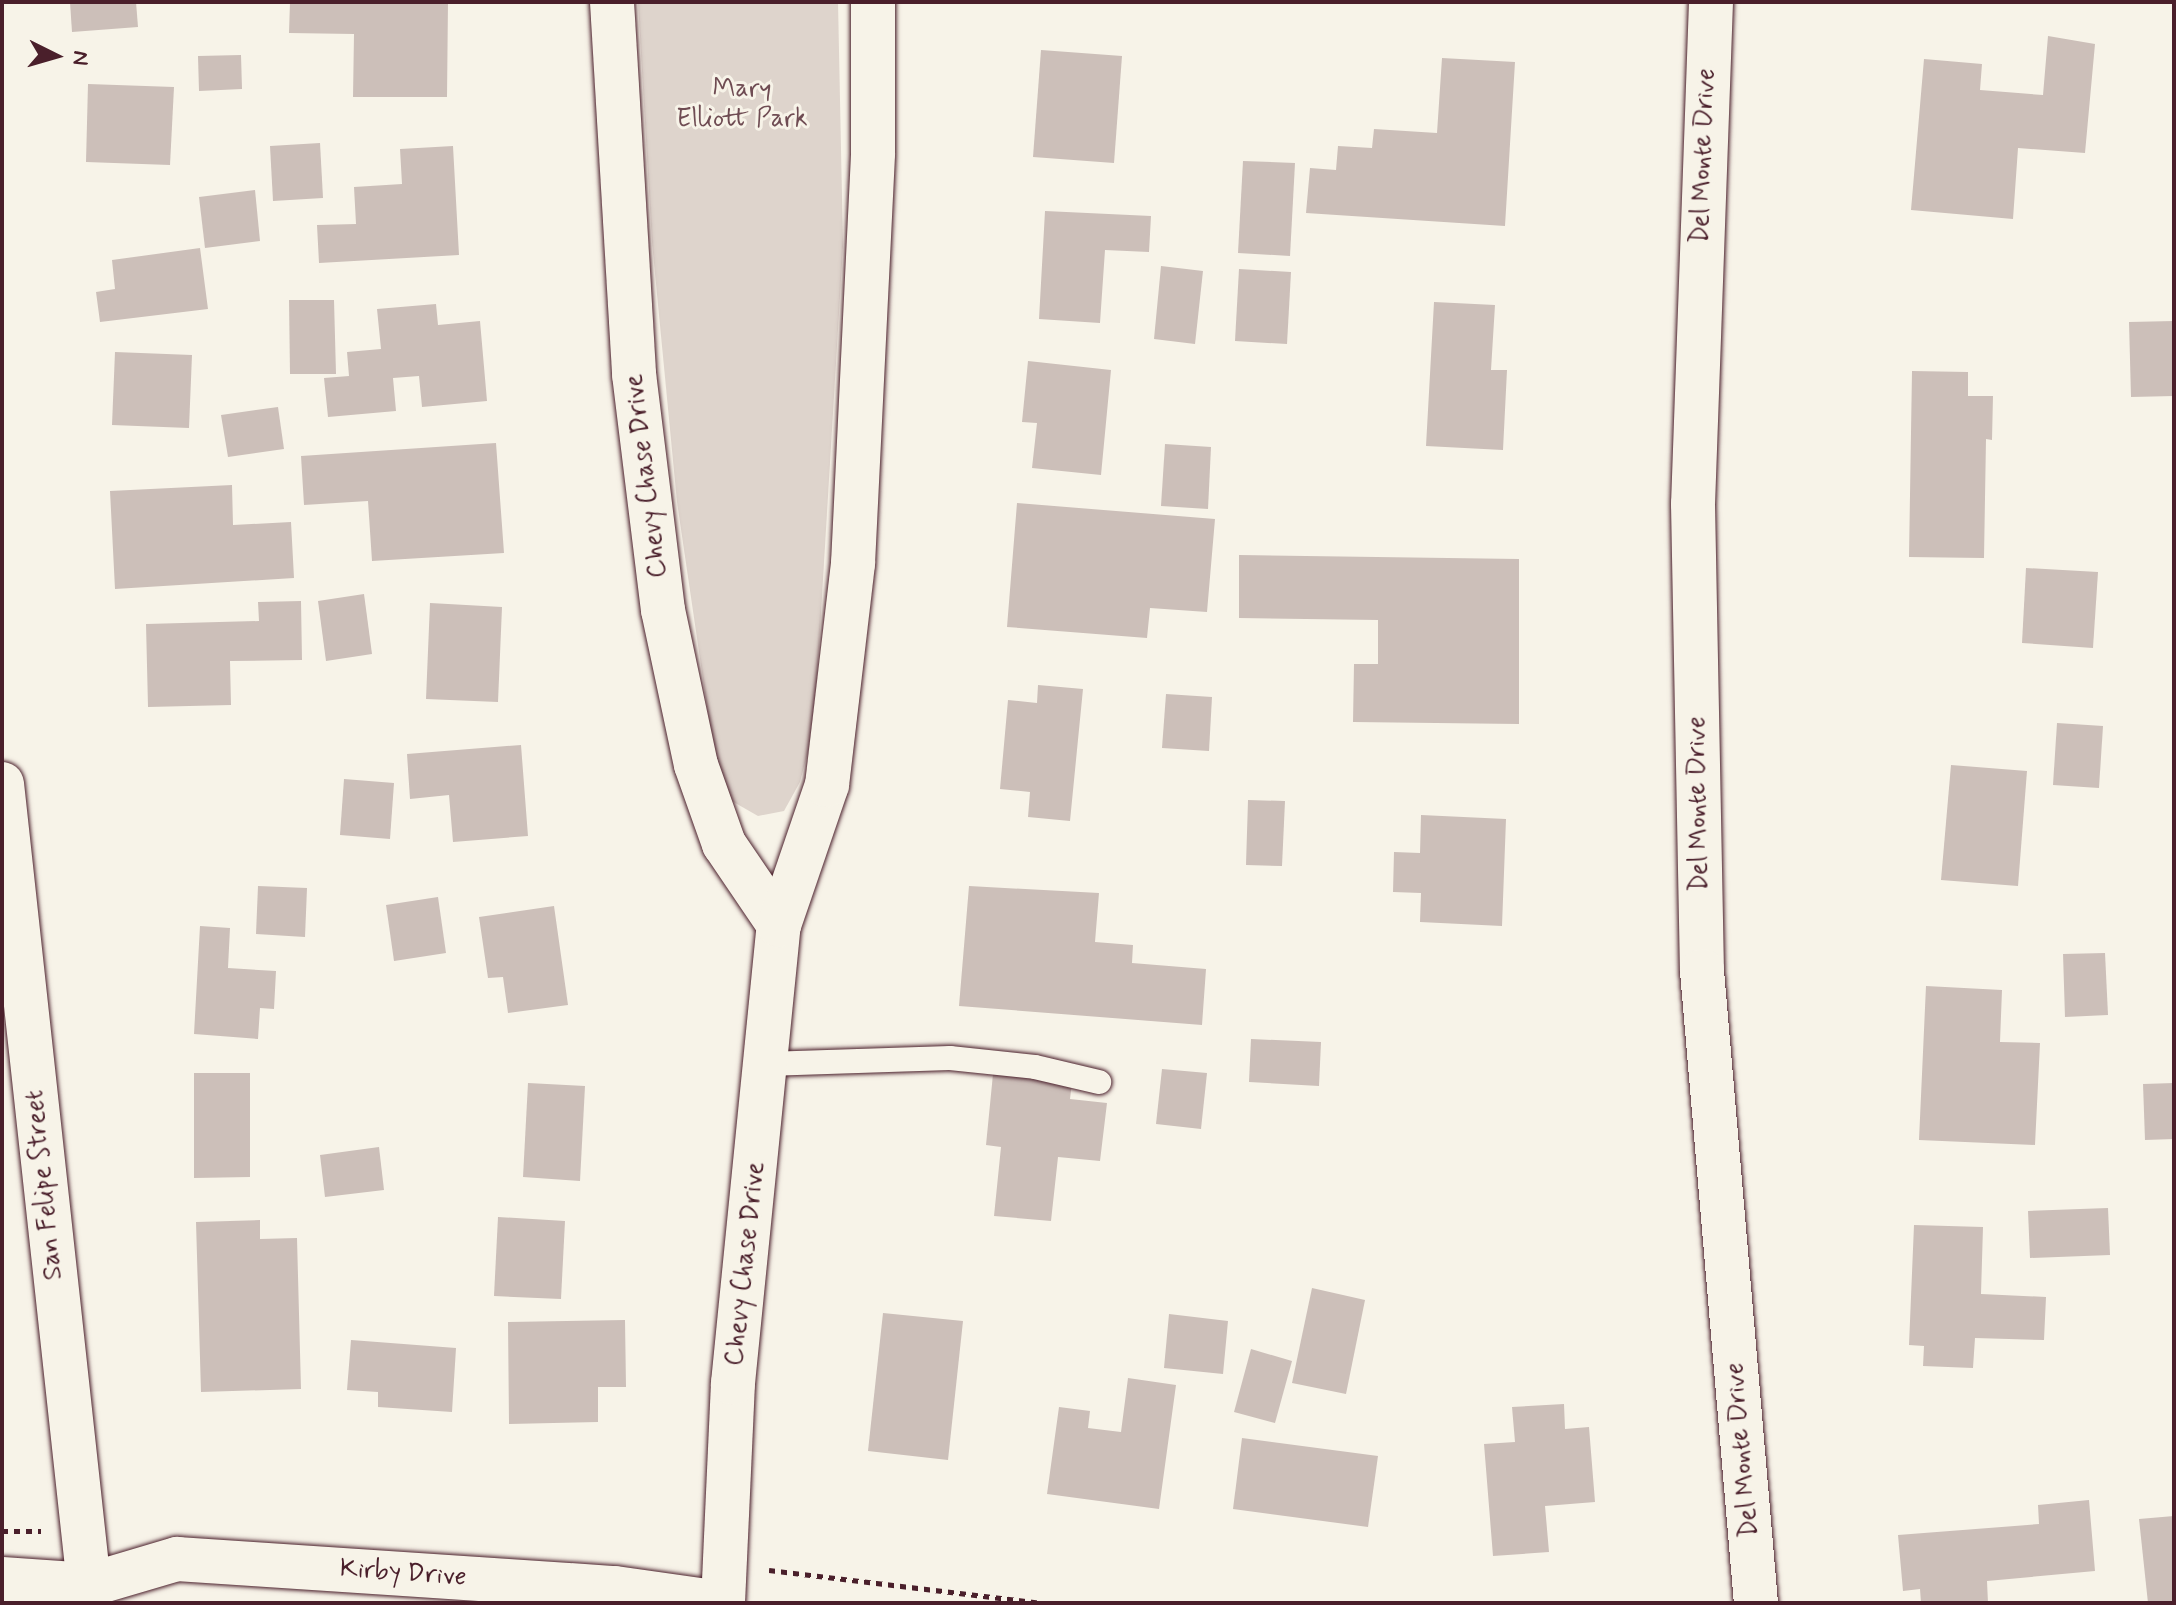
<!DOCTYPE html>
<html>
<head>
<meta charset="utf-8">
<style>
  body { margin:0 }
  #map { position:relative; width:2176px; height:1605px; overflow:hidden; background:#f7f3e8; font-family:Mynerve,sans-serif }
  div>[style] { position:absolute }
  [style*='--x'] { left:calc(var(--x)*1px); top:calc(var(--y)*1px); width:calc(var(--w)*1px); rotate:calc(var(--a)*1deg) }
  .green>* { inset:0; background:#ded4cc }
  .building>* { inset:0; background:#ccbfb9 }
  .path>* { height:5px; margin-top:-2.5px; transform-origin:0; background:repeating-linear-gradient(90deg,#4a1f2b 0 6px,transparent 0 12px) }
  .roads { filter:drop-shadow(0 0 2px #4a1f2b) drop-shadow(0 0 2px #4a1f2b) }
  .service>* { height:24px; margin:-12px; padding:0 12px; transform-origin:12px; border-radius:12px; background:#f7f3e8 }
  .minor>* { height:44px; margin:-22px; padding:0 22px; transform-origin:22px; border-radius:22px; background:#f7f3e8 }
  .secondary>* { height:44px; margin:-22px; padding:0 22px; transform-origin:22px; border-radius:22px; background:#f7f3e8 }
  span { translate:-50% -50%; white-space:nowrap; text-align:center; line-height:1.15; -webkit-text-stroke:6px #f7f3e8; paint-order:stroke }
  .park-label { font-size:26px; color:#6f4c53 }
  .street-label { font-size:26px; color:#4a1f2b }
  .frame { position:absolute; inset:0; border:4px solid #4a1f2b; pointer-events:none }
  .north { position:absolute; left:16px; top:16px; width:80px; height:80px; -webkit-text-stroke:6px #f7f3e8; paint-order:stroke; rotate:95deg; font-size:22px; font-weight:700; line-height:32px; text-align:center; color:#4a1f2b }
  .north::after { content:''; display:block; margin:auto; width:28px; height:36px; background:#4a1f2b; clip-path:polygon(50% 0,100% 100%,50% 72%,0 100%) }
</style>
</head>
<body>
<div id="map">
  <div class="green">
    <div style="clip-path:polygon(638px 2px,838px 2px,843px 246px,814px 729px,800px 782px,784px 811px,758px 816px,730px 800px,713px 747px,677px 502px,652px 242px)"></div>
  </div>
  <div class="building">
    <div style="clip-path:polygon(70px 2px,136px 2px,138px 27px,72px 32px)"></div>
    <div style="clip-path:polygon(290px 2px,448px 2px,447px 97px,353px 97px,354px 34px,289px 33px)"></div>
    <div style="clip-path:polygon(2048px 36px,2095px 44px,2085px 153px,2018px 148px,2013px 219px,1911px 210px,1924px 59px,1982px 64px,1980px 90px,2043px 95px)"></div>
    <div style="clip-path:polygon(1041px 50px,1122px 56px,1114px 163px,1033px 157px)"></div>
    <div style="clip-path:polygon(241px 55px,242px 89px,199px 91px,198px 56px)"></div>
    <div style="clip-path:polygon(1442px 58px,1515px 62px,1505px 226px,1306px 213px,1310px 168px,1336px 170px,1338px 146px,1372px 148px,1374px 129px,1437px 133px)"></div>
    <div style="clip-path:polygon(88px 84px,174px 87px,170px 165px,86px 162px)"></div>
    <div style="clip-path:polygon(320px 143px,323px 198px,273px 201px,270px 146px)"></div>
    <div style="clip-path:polygon(453px 146px,459px 255px,319px 263px,317px 225px,356px 224px,354px 187px,402px 184px,400px 149px)"></div>
    <div style="clip-path:polygon(1243px 161px,1295px 163px,1290px 256px,1238px 253px)"></div>
    <div style="clip-path:polygon(255px 190px,260px 241px,205px 248px,199px 197px)"></div>
    <div style="clip-path:polygon(1045px 211px,1151px 216px,1149px 252px,1105px 250px,1100px 323px,1039px 319px)"></div>
    <div style="clip-path:polygon(200px 248px,208px 309px,100px 322px,96px 292px,115px 289px,112px 260px)"></div>
    <div style="clip-path:polygon(1161px 266px,1203px 271px,1195px 344px,1154px 339px)"></div>
    <div style="clip-path:polygon(1239px 269px,1291px 272px,1287px 344px,1235px 341px)"></div>
    <div style="clip-path:polygon(289px 300px,334px 300px,336px 374px,290px 374px)"></div>
    <div style="clip-path:polygon(1434px 302px,1495px 305px,1491px 370px,1507px 370px,1503px 450px,1426px 446px)"></div>
    <div style="clip-path:polygon(436px 304px,438px 325px,480px 321px,487px 401px,422px 407px,419px 376px,393px 378px,396px 411px,328px 417px,324px 378px,349px 376px,347px 352px,381px 349px,377px 309px)"></div>
    <div style="clip-path:polygon(2174px 321px,2174px 396px,2131px 397px,2129px 322px)"></div>
    <div style="clip-path:polygon(115px 352px,192px 355px,189px 428px,112px 425px)"></div>
    <div style="clip-path:polygon(1028px 361px,1111px 370px,1101px 475px,1032px 468px,1037px 423px,1022px 422px)"></div>
    <div style="clip-path:polygon(1912px 371px,1968px 372px,1968px 396px,1993px 396px,1992px 440px,1986px 439px,1984px 558px,1909px 557px)"></div>
    <div style="clip-path:polygon(278px 407px,284px 449px,228px 457px,221px 415px)"></div>
    <div style="clip-path:polygon(496px 443px,504px 553px,372px 561px,368px 501px,304px 505px,301px 456px)"></div>
    <div style="clip-path:polygon(1165px 444px,1211px 447px,1208px 509px,1161px 506px)"></div>
    <div style="clip-path:polygon(232px 485px,233px 525px,291px 522px,294px 578px,115px 589px,110px 491px)"></div>
    <div style="clip-path:polygon(1017px 503px,1215px 519px,1207px 612px,1150px 608px,1147px 638px,1007px 627px)"></div>
    <div style="clip-path:polygon(1239px 555px,1519px 559px,1519px 724px,1353px 722px,1354px 664px,1378px 664px,1378px 620px,1239px 618px)"></div>
    <div style="clip-path:polygon(2026px 568px,2098px 572px,2093px 648px,2022px 643px)"></div>
    <div style="clip-path:polygon(364px 594px,372px 654px,326px 661px,318px 601px)"></div>
    <div style="clip-path:polygon(301px 601px,302px 660px,230px 661px,231px 705px,148px 707px,146px 624px,259px 621px,258px 602px)"></div>
    <div style="clip-path:polygon(430px 603px,502px 607px,498px 702px,426px 699px)"></div>
    <div style="clip-path:polygon(1038px 685px,1083px 689px,1070px 821px,1028px 817px,1030px 792px,1000px 789px,1008px 700px,1037px 703px)"></div>
    <div style="clip-path:polygon(1166px 694px,1212px 697px,1209px 751px,1162px 748px)"></div>
    <div style="clip-path:polygon(2057px 723px,2103px 726px,2099px 788px,2053px 785px)"></div>
    <div style="clip-path:polygon(521px 745px,528px 836px,453px 842px,449px 795px,410px 799px,407px 754px)"></div>
    <div style="clip-path:polygon(1951px 765px,2027px 771px,2018px 886px,1941px 880px)"></div>
    <div style="clip-path:polygon(344px 779px,394px 783px,390px 839px,340px 835px)"></div>
    <div style="clip-path:polygon(1248px 800px,1285px 801px,1282px 866px,1246px 865px)"></div>
    <div style="clip-path:polygon(1421px 815px,1506px 819px,1502px 926px,1420px 922px,1421px 893px,1393px 892px,1394px 852px,1420px 853px)"></div>
    <div style="clip-path:polygon(258px 886px,307px 888px,305px 937px,256px 934px)"></div>
    <div style="clip-path:polygon(969px 886px,1099px 893px,1095px 942px,1133px 945px,1132px 963px,1206px 969px,1202px 1025px,959px 1006px)"></div>
    <div style="clip-path:polygon(438px 897px,446px 953px,394px 961px,386px 905px)"></div>
    <div style="clip-path:polygon(554px 906px,568px 1005px,508px 1013px,503px 977px,488px 978px,479px 917px)"></div>
    <div style="clip-path:polygon(200px 926px,230px 928px,228px 968px,276px 971px,274px 1009px,260px 1008px,258px 1039px,194px 1034px)"></div>
    <div style="clip-path:polygon(2105px 953px,2108px 1015px,2065px 1017px,2063px 954px)"></div>
    <div style="clip-path:polygon(1926px 986px,2002px 990px,2000px 1042px,2040px 1043px,2035px 1145px,1919px 1140px)"></div>
    <div style="clip-path:polygon(1251px 1039px,1321px 1042px,1319px 1086px,1249px 1082px)"></div>
    <div style="clip-path:polygon(1162px 1069px,1207px 1073px,1201px 1129px,1156px 1124px)"></div>
    <div style="clip-path:polygon(194px 1073px,250px 1073px,250px 1177px,194px 1178px)"></div>
    <div style="clip-path:polygon(993px 1074px,1072px 1082px,1070px 1099px,1107px 1103px,1100px 1161px,1058px 1157px,1051px 1221px,994px 1216px,1001px 1147px,986px 1145px)"></div>
    <div style="clip-path:polygon(528px 1083px,585px 1086px,580px 1181px,523px 1177px)"></div>
    <div style="clip-path:polygon(2174px 1083px,2174px 1139px,2145px 1140px,2143px 1084px)"></div>
    <div style="clip-path:polygon(379px 1147px,384px 1190px,325px 1197px,320px 1155px)"></div>
    <div style="clip-path:polygon(2108px 1208px,2110px 1255px,2030px 1258px,2028px 1211px)"></div>
    <div style="clip-path:polygon(498px 1217px,565px 1221px,561px 1299px,494px 1296px)"></div>
    <div style="clip-path:polygon(260px 1220px,260px 1239px,297px 1238px,301px 1389px,201px 1392px,196px 1222px)"></div>
    <div style="clip-path:polygon(1914px 1225px,1983px 1227px,1981px 1294px,2046px 1297px,2044px 1340px,1975px 1338px,1973px 1368px,1923px 1366px,1924px 1346px,1909px 1345px)"></div>
    <div style="clip-path:polygon(1312px 1288px,1365px 1300px,1346px 1394px,1292px 1383px)"></div>
    <div style="clip-path:polygon(883px 1313px,963px 1321px,948px 1460px,868px 1451px)"></div>
    <div style="clip-path:polygon(1169px 1314px,1228px 1321px,1223px 1374px,1164px 1368px)"></div>
    <div style="clip-path:polygon(625px 1320px,626px 1387px,598px 1387px,598px 1422px,509px 1424px,508px 1322px)"></div>
    <div style="clip-path:polygon(351px 1340px,456px 1348px,452px 1412px,378px 1407px,378px 1392px,347px 1390px)"></div>
    <div style="clip-path:polygon(1251px 1349px,1292px 1361px,1275px 1423px,1234px 1412px)"></div>
    <div style="clip-path:polygon(1128px 1378px,1176px 1385px,1159px 1509px,1047px 1494px,1059px 1407px,1090px 1411px,1088px 1428px,1121px 1432px)"></div>
    <div style="clip-path:polygon(1564px 1404px,1565px 1429px,1589px 1427px,1595px 1502px,1545px 1506px,1549px 1552px,1493px 1556px,1484px 1444px,1515px 1442px,1512px 1407px)"></div>
    <div style="clip-path:polygon(1242px 1438px,1378px 1456px,1368px 1527px,1233px 1509px)"></div>
    <div style="clip-path:polygon(2089px 1500px,2095px 1571px,1987px 1581px,1988px 1603px,1921px 1603px,1920px 1589px,1903px 1591px,1898px 1535px,2039px 1524px,2038px 1505px)"></div>
    <div style="clip-path:polygon(2174px 1516px,2174px 1603px,2148px 1603px,2139px 1519px)"></div>
  </div>
  <div class="path">
    <div style="--x:2;--y:1531;--w:39;--a:0"></div>
    <div style="--x:769;--y:1570;--w:275;--a:6.9"></div>
  </div>
  <div class="roads">
    <div class="service">
      <div style="--x:766;--y:1064;--w:184;--a:-1.9"></div>
      <div style="--x:950;--y:1058;--w:85;--a:6"></div>
      <div style="--x:1035;--y:1067;--w:66;--a:13.2"></div>
    </div>
    <div class="minor">
      <div style="--x:612;--y:2;--w:373;--a:86.6"></div>
      <div style="--x:634;--y:374;--w:238;--a:83"></div>
      <div style="--x:663;--y:610;--w:158;--a:78"></div>
      <div style="--x:696;--y:765;--w:84;--a:70.5"></div>
      <div style="--x:724;--y:844;--w:98;--a:55.8"></div>
      <div style="--x:1711;--y:2;--w:502;--a:92.05"></div>
      <div style="--x:1693;--y:504;--w:467;--a:88.9"></div>
      <div style="--x:1702;--y:971;--w:634;--a:85.12"></div>
      <div style="--x:723;--y:1603;--w:220;--a:-87.4"></div>
      <div style="--x:733;--y:1383;--w:460;--a:-84.3"></div>
      <div style="--x:779;--y:925;--w:148;--a:-71.1"></div>
      <div style="--x:827;--y:785;--w:223;--a:-83.3"></div>
      <div style="--x:853;--y:564;--w:411;--a:-87.2"></div>
      <div style="--x:873;--y:153;--w:151;--a:-90"></div>
    </div>
    <div class="secondary">
      <div style="--x:2;--y:784;--w:806;--a:83.8"></div>
      <div style="--x:2;--y:1579;--w:87;--a:3.9"></div>
      <div style="--x:89;--y:1585;--w:92;--a:-16.5"></div>
      <div style="--x:177;--y:1559;--w:439;--a:3.8"></div>
      <div style="--x:615;--y:1588;--w:107;--a:8.1"></div>
    </div>
  </div>
  <div class="park-label">
    <span style="left:742px;top:105px">Mary<br>Elliott Park</span>
  </div>
  <div class="street-label">
    <span style="left:1704px;top:156px;rotate:-88deg">Del Monte Drive</span>
    <span style="left:647px;top:476px;rotate:-97deg">Chevy Chase Drive</span>
    <span style="left:1699px;top:804px;rotate:-91deg">Del Monte Drive</span>
    <span style="left:45px;top:1185px;rotate:-96deg">San Felipe Street</span>
    <span style="left:746px;top:1264px;rotate:-84deg">Chevy Chase Drive</span>
    <span style="left:1743px;top:1450px;rotate:-95deg">Del Monte Drive</span>
    <span style="left:403px;top:1574px;rotate:4deg">Kirby Drive</span>
  </div>
  <div class="frame"></div>
  <div class="north">N</div>
</div>
</body>
</html>
